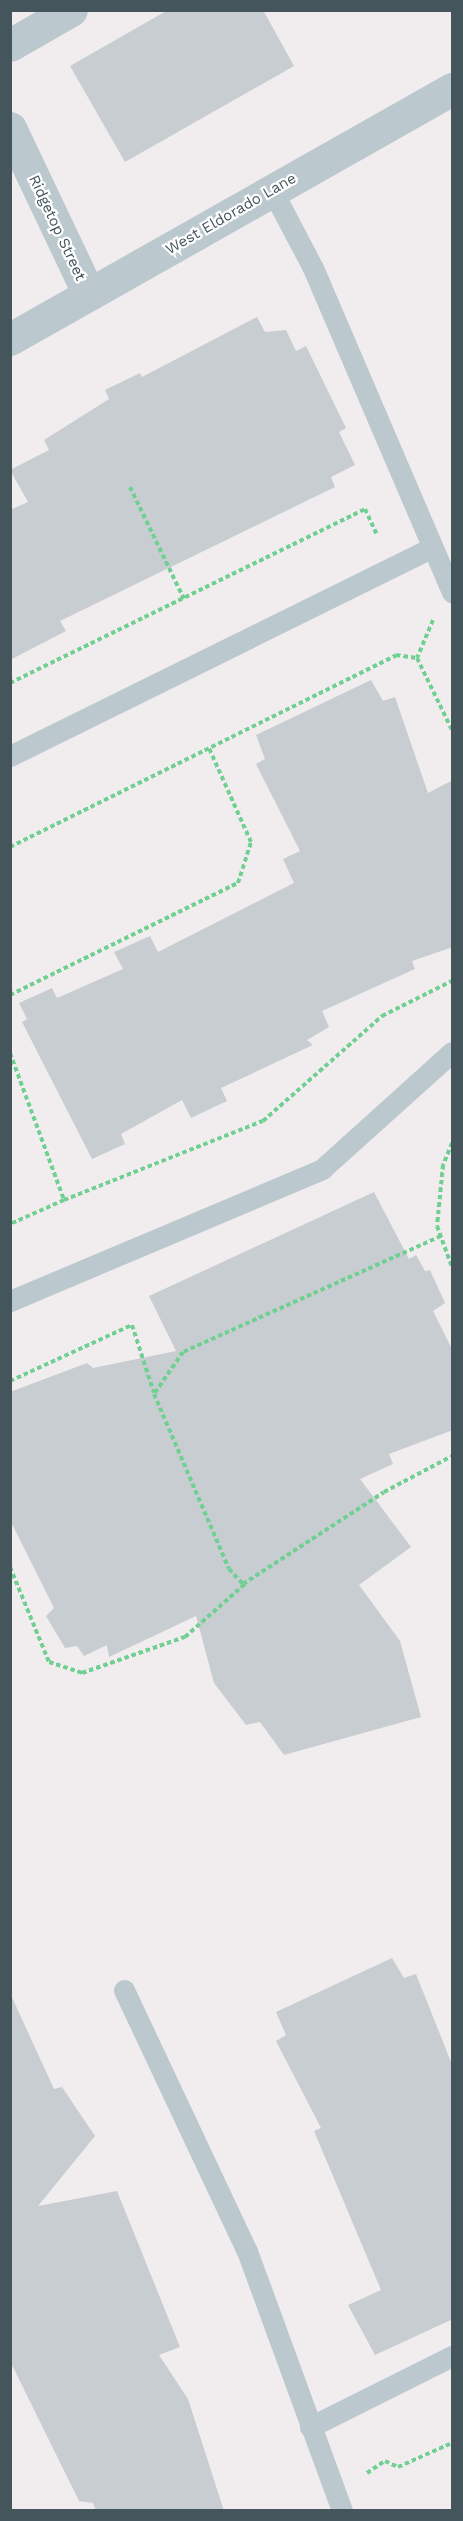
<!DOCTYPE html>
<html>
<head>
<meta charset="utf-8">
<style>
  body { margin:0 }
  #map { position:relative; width:463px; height:2521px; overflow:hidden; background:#f1edee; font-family:"Work Sans",sans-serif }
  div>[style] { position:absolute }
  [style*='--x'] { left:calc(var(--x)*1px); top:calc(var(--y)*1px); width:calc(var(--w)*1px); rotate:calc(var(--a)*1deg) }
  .building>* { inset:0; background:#c7cdd1 }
  .path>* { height:4px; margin-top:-2px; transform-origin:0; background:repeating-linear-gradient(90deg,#70d092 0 4.5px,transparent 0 7.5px) }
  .service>* { height:21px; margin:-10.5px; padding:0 10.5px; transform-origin:10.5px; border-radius:10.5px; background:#bbc8ce }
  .minor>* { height:33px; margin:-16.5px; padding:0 16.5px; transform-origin:16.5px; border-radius:16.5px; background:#bbc8ce }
  .tertiary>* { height:33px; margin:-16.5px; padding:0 16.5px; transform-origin:16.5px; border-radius:16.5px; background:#bbc8ce }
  span { translate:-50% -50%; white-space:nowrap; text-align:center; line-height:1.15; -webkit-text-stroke:4.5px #fff; paint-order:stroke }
  .street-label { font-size:15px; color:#45555c }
  .frame { position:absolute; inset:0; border:12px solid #45555c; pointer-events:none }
</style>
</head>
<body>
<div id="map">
  <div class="building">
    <div style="clip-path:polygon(168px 10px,263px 10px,294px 66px,125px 162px,70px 66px)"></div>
    <div style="clip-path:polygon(257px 317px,265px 332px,286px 330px,296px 351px,306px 346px,346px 428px,339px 432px,355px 465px,331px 477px,335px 487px,60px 621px,66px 631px,10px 660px,10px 510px,28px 502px,10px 470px,49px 450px,44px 440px,109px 399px,105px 390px,140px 373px,142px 377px)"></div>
    <div style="clip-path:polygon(371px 680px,383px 701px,395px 697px,428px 793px,453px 780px,453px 947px,412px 961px,415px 969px,322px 1011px,329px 1027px,307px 1040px,313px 1045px,221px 1088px,227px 1101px,191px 1118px,182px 1100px,121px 1134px,125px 1144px,92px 1159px,22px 1022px,27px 1019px,19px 1003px,52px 988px,57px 998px,123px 969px,114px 952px,150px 936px,158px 952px,294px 883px,283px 859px,300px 851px,256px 764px,265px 759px,256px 735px)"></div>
    <div style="clip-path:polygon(374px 1192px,409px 1259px,416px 1255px,425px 1271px,430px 1270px,445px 1303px,433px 1311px,453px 1351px,453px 1430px,389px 1454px,393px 1464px,360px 1479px,411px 1547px,359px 1585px,400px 1641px,421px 1717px,284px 1755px,260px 1722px,246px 1725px,214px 1683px,196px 1616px,109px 1657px,107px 1645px,84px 1656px,77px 1646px,65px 1648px,46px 1616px,54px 1608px,10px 1520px,10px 1392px,87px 1363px,93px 1368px,176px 1351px,149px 1296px)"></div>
    <div style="clip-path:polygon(392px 1958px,404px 1978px,416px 1974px,453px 2067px,453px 2319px,375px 2355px,348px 2305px,381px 2290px,314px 2131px,321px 2128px,276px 2041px,286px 2035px,276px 2012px)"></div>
    <div style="clip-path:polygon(10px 1993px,54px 2089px,62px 2087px,95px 2136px,38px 2206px,117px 2191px,180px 2347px,159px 2355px,188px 2399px,224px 2511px,96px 2511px,93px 2503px,79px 2501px,10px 2361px)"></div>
  </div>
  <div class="path">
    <div style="--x:130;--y:487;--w:124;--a:64.3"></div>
    <div style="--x:433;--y:620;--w:41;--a:112.8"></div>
    <div style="--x:417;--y:658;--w:80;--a:64.1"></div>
    <div style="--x:10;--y:683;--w:395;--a:-26.1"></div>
    <div style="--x:365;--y:509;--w:29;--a:65"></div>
    <div style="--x:10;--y:847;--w:431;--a:-26.4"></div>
    <div style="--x:396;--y:655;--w:21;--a:8"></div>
    <div style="--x:10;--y:995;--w:254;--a:-26.2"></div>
    <div style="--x:238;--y:883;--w:43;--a:-72.4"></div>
    <div style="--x:251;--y:842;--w:103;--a:-114.1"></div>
    <div style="--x:10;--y:1053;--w:157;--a:69.8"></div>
    <div style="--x:64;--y:1200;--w:59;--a:156"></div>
    <div style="--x:452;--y:1143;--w:24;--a:112"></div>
    <div style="--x:443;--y:1165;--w:61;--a:95.6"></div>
    <div style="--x:437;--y:1226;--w:44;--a:69.9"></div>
    <div style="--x:64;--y:1200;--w:214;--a:-21.7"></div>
    <div style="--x:263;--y:1121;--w:159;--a:-41.4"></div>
    <div style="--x:382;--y:1016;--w:78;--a:-26.6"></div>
    <div style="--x:441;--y:1236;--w:283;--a:155.8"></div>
    <div style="--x:183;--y:1352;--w:51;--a:124.6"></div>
    <div style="--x:154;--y:1394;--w:190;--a:66.8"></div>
    <div style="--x:229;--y:1569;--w:21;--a:47"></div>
    <div style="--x:243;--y:1584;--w:168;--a:-33.1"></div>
    <div style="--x:384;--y:1492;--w:77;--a:-27.9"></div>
    <div style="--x:10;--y:1381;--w:134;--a:-24.7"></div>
    <div style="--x:132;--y:1325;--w:71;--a:72.1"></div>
    <div style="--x:10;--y:1567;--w:103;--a:67.7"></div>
    <div style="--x:49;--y:1662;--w:35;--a:18"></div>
    <div style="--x:82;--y:1673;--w:109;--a:-19.3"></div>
    <div style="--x:185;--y:1637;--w:81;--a:-41.5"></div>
    <div style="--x:367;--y:2473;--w:22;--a:-34"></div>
    <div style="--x:385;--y:2461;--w:14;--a:25"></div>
    <div style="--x:398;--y:2467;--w:59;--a:-24"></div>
  </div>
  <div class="service">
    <div style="--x:272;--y:190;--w:88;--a:62.3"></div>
    <div style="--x:313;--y:268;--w:353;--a:66.8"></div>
    <div style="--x:10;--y:756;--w:471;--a:-26.3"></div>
    <div style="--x:10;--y:1301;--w:339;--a:-22.9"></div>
    <div style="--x:322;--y:1169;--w:175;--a:-42"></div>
    <div style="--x:124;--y:1990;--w:289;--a:64.8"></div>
    <div style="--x:247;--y:2251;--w:276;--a:69.9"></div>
    <div style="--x:310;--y:2427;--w:159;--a:-26.6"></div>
  </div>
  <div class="minor">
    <div style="--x:10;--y:45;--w:70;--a:-29.8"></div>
    <div style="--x:10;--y:128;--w:184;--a:64.6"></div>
  </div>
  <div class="tertiary">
    <div style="--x:10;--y:339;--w:508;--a:-29.49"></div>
  </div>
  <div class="street-label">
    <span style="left:231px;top:214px;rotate:-30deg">West Eldorado Lane</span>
    <span style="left:57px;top:228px;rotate:65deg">Ridgetop Street</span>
  </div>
  <div class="frame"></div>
</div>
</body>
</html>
